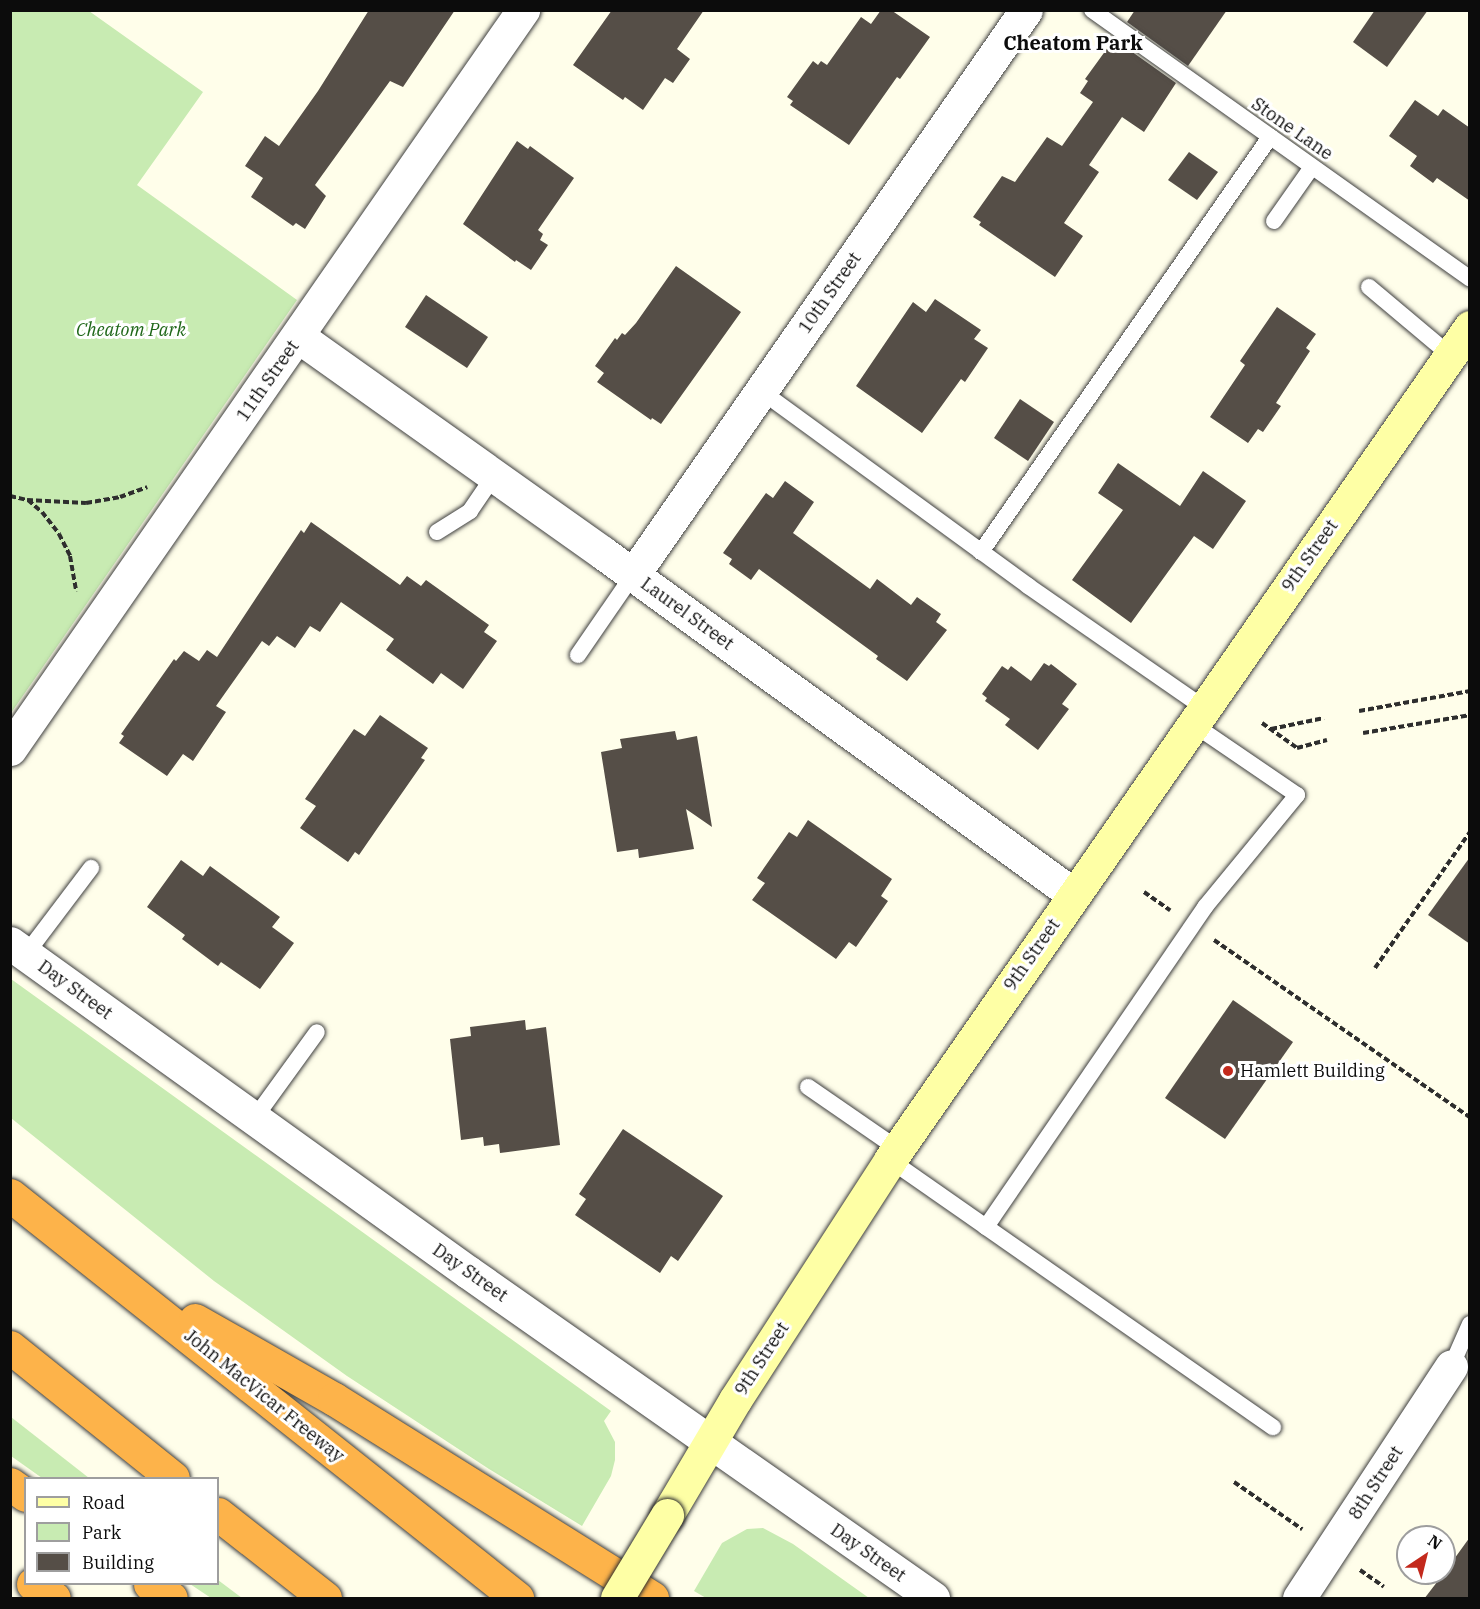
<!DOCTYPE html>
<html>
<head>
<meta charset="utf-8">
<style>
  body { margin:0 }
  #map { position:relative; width:1480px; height:1609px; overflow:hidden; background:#fffeea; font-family:"IBM Plex Serif",serif }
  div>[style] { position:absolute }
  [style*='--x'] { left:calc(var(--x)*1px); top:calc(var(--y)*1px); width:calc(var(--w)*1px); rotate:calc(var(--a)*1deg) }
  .green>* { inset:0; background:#c8ebb2 }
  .building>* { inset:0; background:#554e47 }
  .path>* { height:4px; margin-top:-2px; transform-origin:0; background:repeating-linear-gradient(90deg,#2e2e2e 0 6px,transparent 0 9px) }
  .roads { filter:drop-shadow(0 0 2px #3f3f3f) drop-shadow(0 0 2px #3f3f3f) }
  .lane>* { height:16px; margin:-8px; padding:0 8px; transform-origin:8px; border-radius:8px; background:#fff }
  .street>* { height:33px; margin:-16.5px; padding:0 16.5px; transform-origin:16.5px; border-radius:16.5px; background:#fff }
  .secondary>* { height:33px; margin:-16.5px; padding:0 16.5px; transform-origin:16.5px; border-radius:16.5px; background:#feffa5 }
  .highway>* { height:33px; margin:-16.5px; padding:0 16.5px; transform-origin:16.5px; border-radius:16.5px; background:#fdb34a }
  .bridges { filter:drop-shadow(0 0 2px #2e2e2e) drop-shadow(0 0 2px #2e2e2e) }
  .secondary-bridge>* { height:33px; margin:-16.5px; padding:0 16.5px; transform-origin:16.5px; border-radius:16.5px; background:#feffa5 }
  .dots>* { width:16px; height:16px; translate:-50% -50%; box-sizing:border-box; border:3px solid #fff; border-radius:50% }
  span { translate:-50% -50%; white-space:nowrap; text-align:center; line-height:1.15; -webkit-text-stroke:6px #fff; paint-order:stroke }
  .street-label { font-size:18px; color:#0c0c0c }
  .park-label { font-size:18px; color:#1f6719; font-style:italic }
  .poi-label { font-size:18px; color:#0c0c0c }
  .left { translate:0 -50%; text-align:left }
  .neighbourhood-label { font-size:20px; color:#0c0c0c; font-weight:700 }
  .frame { position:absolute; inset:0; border:12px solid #0c0c0c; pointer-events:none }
  .legend { position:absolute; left:24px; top:1477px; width:195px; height:108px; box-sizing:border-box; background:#fff; border:2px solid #9e9e9e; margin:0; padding:8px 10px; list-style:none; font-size:18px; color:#0c0c0c }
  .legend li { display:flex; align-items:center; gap:12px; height:30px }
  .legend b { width:30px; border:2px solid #9e9e9e }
  .north { position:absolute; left:1396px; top:1525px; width:60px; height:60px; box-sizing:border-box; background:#fff; border:2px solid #9e9e9e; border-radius:50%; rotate:35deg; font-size:16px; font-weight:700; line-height:24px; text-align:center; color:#0c0c0c }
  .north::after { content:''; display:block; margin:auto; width:21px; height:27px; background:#c3291c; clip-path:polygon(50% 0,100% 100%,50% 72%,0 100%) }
</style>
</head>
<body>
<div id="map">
  <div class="green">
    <div style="clip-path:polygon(10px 11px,89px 11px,203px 92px,137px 185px,297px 300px,11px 713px)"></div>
    <div style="clip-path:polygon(11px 979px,611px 1411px,604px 1421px,615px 1442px,615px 1460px,611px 1476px,582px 1526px,489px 1469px,347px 1376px,214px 1281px,11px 1118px)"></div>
    <div style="clip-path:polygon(10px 1417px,11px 1417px,89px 1478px,42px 1478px,11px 1456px)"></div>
    <div style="clip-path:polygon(763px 1528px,793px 1544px,869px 1598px,706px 1598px,694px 1591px,722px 1543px,747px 1529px)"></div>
    <div style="clip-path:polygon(218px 1580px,242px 1598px,211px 1598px,190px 1584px,218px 1584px)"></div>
  </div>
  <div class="building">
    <div style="clip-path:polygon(369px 10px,455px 10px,403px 87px,390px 81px,315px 185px,326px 196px,305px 229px,296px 223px,293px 226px,251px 197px,263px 178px,245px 166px,265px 136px,279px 146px,318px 91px)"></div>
    <div style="clip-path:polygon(612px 10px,704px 10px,677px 49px,690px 59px,673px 83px,665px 78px,643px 110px,625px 97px,623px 100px,573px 65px)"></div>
    <div style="clip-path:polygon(881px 10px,891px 10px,930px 37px,900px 79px,897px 77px,849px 145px,790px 105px,793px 101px,787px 97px,813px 61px,818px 65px,821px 61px,827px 65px,861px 17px,871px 24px)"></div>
    <div style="clip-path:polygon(1135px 10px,1227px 10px,1188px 66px,1127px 22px)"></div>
    <div style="clip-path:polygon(1375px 10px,1428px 10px,1387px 67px,1353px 42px)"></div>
    <div style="clip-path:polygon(1114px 39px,1176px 83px,1144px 132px,1122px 117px,1089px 165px,1099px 172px,1064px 223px,1083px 236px,1055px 277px,979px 225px,981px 222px,973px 217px,1002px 176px,1015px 182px,1047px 137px,1062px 146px,1093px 102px,1080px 93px,1088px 81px,1085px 79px)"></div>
    <div style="clip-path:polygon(1415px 100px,1438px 116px,1443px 109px,1470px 128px,1470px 201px,1437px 178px,1433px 183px,1410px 166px,1417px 156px,1389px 136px)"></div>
    <div style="clip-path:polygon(517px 141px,528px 149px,530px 146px,574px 178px,538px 230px,543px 234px,540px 240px,548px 245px,531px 270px,516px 260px,515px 262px,463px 224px)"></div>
    <div style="clip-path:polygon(1189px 152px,1218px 172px,1197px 200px,1168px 180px)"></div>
    <div style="clip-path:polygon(676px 266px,741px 312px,661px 424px,652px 418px,651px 420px,597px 382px,604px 373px,595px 366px,615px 338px,617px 340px,622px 333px,625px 335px,636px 323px)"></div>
    <div style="clip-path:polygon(426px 295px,488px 337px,467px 368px,405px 327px)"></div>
    <div style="clip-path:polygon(935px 299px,981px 330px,974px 339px,988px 348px,965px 382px,961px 379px,922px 433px,856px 386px,913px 302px,926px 312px)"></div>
    <div style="clip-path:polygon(1277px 307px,1316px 334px,1306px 348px,1310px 351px,1276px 403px,1281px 406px,1263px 432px,1258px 429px,1248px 443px,1210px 417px,1245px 365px,1240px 361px)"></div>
    <div style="clip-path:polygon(1020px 399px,1054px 422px,1028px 461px,994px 438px)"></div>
    <div style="clip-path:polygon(1118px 463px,1180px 506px,1203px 471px,1246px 501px,1213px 549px,1194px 536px,1131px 623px,1072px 580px,1123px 510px,1098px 493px)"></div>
    <div style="clip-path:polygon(785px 481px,814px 502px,793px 533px,870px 589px,877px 579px,911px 605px,917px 597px,941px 614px,936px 622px,947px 630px,907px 681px,876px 659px,878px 656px,759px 569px,751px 580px,729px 564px,732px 559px,723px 553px,766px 493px,773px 498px)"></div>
    <div style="clip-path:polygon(311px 522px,400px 585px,407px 576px,421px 586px,426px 580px,489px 625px,484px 632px,497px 641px,463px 689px,441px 673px,433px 684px,386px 650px,394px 639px,341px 602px,320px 632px,310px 626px,295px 648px,277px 636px,269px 646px,262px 641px,216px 706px,226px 712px,193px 761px,183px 754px,167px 776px,119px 743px,124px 736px,121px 734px,174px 659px,176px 661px,184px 651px,199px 661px,207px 650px,217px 657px,301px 530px,304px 533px)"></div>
    <div style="clip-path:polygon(1044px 663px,1049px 666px,1051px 664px,1077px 684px,1062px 704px,1069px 709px,1038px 750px,1005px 725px,1010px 719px,985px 701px,987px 698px,982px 694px,1002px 666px,1008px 670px,1011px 666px,1031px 681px)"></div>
    <div style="clip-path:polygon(380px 715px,428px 748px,421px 758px,425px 760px,379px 826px,359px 855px,355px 852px,348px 862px,300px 828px,316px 806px,305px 799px,354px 729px,365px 736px)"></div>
    <div style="clip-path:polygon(675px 731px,677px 740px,697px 736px,712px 827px,686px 809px,694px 849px,639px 858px,638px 849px,617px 852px,601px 752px,622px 748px,620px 739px)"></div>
    <div style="clip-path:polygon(808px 820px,892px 879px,881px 896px,888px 901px,856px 947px,849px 942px,836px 959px,752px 900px,765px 883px,757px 878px,789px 832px,797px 837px)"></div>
    <div style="clip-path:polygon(1470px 857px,1470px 944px,1428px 915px)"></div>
    <div style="clip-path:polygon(181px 860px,203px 876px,210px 866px,280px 917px,272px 927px,294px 943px,260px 989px,221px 962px,218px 966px,182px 939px,185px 935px,147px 907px)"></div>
    <div style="clip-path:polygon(1233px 1000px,1293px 1042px,1225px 1139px,1165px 1098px)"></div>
    <div style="clip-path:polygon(525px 1020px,526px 1030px,546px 1027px,560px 1145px,500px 1153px,499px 1144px,484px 1146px,483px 1137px,461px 1140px,450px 1039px,471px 1036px,470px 1027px)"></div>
    <div style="clip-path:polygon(623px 1129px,723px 1196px,678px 1261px,671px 1256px,660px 1273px,575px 1215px,586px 1199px,579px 1194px)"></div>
    <div style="clip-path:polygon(1470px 1537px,1470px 1599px,1424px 1599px,1444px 1573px)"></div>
  </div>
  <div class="path">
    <div style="--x:10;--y:496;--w:17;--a:13"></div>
    <div style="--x:27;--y:500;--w:59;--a:2.9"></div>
    <div style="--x:86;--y:503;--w:35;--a:-10"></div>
    <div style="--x:120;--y:497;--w:29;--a:-20"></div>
    <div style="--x:28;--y:500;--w:18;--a:41"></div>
    <div style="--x:42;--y:512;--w:28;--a:52"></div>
    <div style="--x:59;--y:534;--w:25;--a:63"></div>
    <div style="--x:70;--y:556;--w:36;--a:80"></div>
    <div style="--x:1359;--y:711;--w:113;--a:-10.2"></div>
    <div style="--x:1262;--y:723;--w:43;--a:35.5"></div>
    <div style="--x:1297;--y:748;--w:31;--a:-15"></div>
    <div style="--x:1271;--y:729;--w:54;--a:-11.7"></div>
    <div style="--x:1363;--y:733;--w:109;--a:-9.5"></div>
    <div style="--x:1144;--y:892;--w:32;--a:35"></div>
    <div style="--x:1214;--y:940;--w:311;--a:34.7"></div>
    <div style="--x:1375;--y:968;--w:166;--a:-55.1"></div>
    <div style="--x:1234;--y:1482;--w:83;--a:34.7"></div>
    <div style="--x:1360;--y:1570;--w:29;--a:35"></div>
  </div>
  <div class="roads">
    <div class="lane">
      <div style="--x:1092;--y:10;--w:464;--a:35.4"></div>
      <div style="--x:1274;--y:221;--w:66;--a:-54.9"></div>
      <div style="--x:1369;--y:287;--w:106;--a:40"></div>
      <div style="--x:761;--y:391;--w:331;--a:36.1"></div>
      <div style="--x:1028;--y:586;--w:214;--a:34.7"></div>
      <div style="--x:437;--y:532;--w:39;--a:-32"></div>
      <div style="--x:470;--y:511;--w:42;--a:-55.6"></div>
      <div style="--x:981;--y:552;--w:506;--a:-55.15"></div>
      <div style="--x:578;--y:655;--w:97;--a:-55.5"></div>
      <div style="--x:26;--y:954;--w:108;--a:-52.9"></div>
      <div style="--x:808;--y:1087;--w:109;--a:34.6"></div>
      <div style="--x:254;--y:1119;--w:107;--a:-54.1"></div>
      <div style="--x:890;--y:1160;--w:117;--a:34.9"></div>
      <div style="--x:986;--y:1227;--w:388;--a:-55.6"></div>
      <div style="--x:1205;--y:907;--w:145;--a:-50.6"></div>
      <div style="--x:1297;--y:795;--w:126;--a:-145.7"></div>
      <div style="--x:986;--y:1227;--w:350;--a:34.9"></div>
      <div style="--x:1451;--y:1367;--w:47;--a:-66.2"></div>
    </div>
    <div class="street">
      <div style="--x:299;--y:337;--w:373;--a:35.4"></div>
      <div style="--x:603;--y:553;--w:582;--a:35.98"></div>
      <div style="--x:633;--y:575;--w:688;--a:-55.18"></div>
      <div style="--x:10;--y:749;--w:900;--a:-55.23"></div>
      <div style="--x:10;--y:943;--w:564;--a:35.69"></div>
      <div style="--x:468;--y:1272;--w:568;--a:35.03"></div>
      <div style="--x:1299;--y:1598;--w:277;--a:-56.7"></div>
    </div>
    <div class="secondary">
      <div style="--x:667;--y:1515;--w:134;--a:-59.4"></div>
      <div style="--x:735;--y:1400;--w:286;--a:-57.1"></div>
      <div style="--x:890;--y:1160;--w:1015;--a:-55.15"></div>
    </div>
    <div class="highway">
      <div style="--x:10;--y:1195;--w:648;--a:38.48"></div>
      <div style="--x:195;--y:1320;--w:160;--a:29.6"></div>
      <div style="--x:334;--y:1399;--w:375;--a:32"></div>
      <div style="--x:10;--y:1347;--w:209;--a:38.8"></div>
      <div style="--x:10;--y:1484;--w:19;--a:35"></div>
      <div style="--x:218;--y:1514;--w:136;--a:38.1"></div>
      <div style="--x:33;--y:1584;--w:25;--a:34"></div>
      <div style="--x:150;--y:1584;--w:25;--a:34"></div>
    </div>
  </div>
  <div class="bridges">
    <div class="secondary-bridge">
      <div style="--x:617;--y:1598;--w:97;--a:-58.9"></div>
    </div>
  </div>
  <div class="dots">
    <div style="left:1228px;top:1071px;background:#c3291c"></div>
  </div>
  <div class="street-label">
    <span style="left:1292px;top:129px;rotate:35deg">Stone Lane</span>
    <span style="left:830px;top:293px;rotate:-55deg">10th Street</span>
    <span style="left:268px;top:381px;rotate:-55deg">11th Street</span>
    <span style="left:1310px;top:556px;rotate:-55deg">9th Street</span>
    <span style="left:687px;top:614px;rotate:36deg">Laurel Street</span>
    <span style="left:1032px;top:955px;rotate:-55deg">9th Street</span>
    <span style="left:75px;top:990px;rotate:36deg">Day Street</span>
    <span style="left:470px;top:1273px;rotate:35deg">Day Street</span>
    <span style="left:762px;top:1359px;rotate:-57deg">9th Street</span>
    <span style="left:264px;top:1396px;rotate:39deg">John MacVicar Freeway</span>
    <span style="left:1376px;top:1483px;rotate:-57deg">8th Street</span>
    <span style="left:868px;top:1553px;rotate:35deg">Day Street</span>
  </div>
  <div class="park-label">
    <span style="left:131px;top:330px">Cheatom Park</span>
  </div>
  <div class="poi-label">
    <span class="left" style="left:1240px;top:1071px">Hamlett Building</span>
  </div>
  <div class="neighbourhood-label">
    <span style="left:1073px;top:42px">Cheatom Park</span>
  </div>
  <div class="frame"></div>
  <ul class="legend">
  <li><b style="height:8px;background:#feffa5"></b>Road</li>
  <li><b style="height:16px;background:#c8ebb2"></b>Park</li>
  <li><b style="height:16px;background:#554e47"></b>Building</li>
  </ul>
  <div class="north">N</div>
</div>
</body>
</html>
